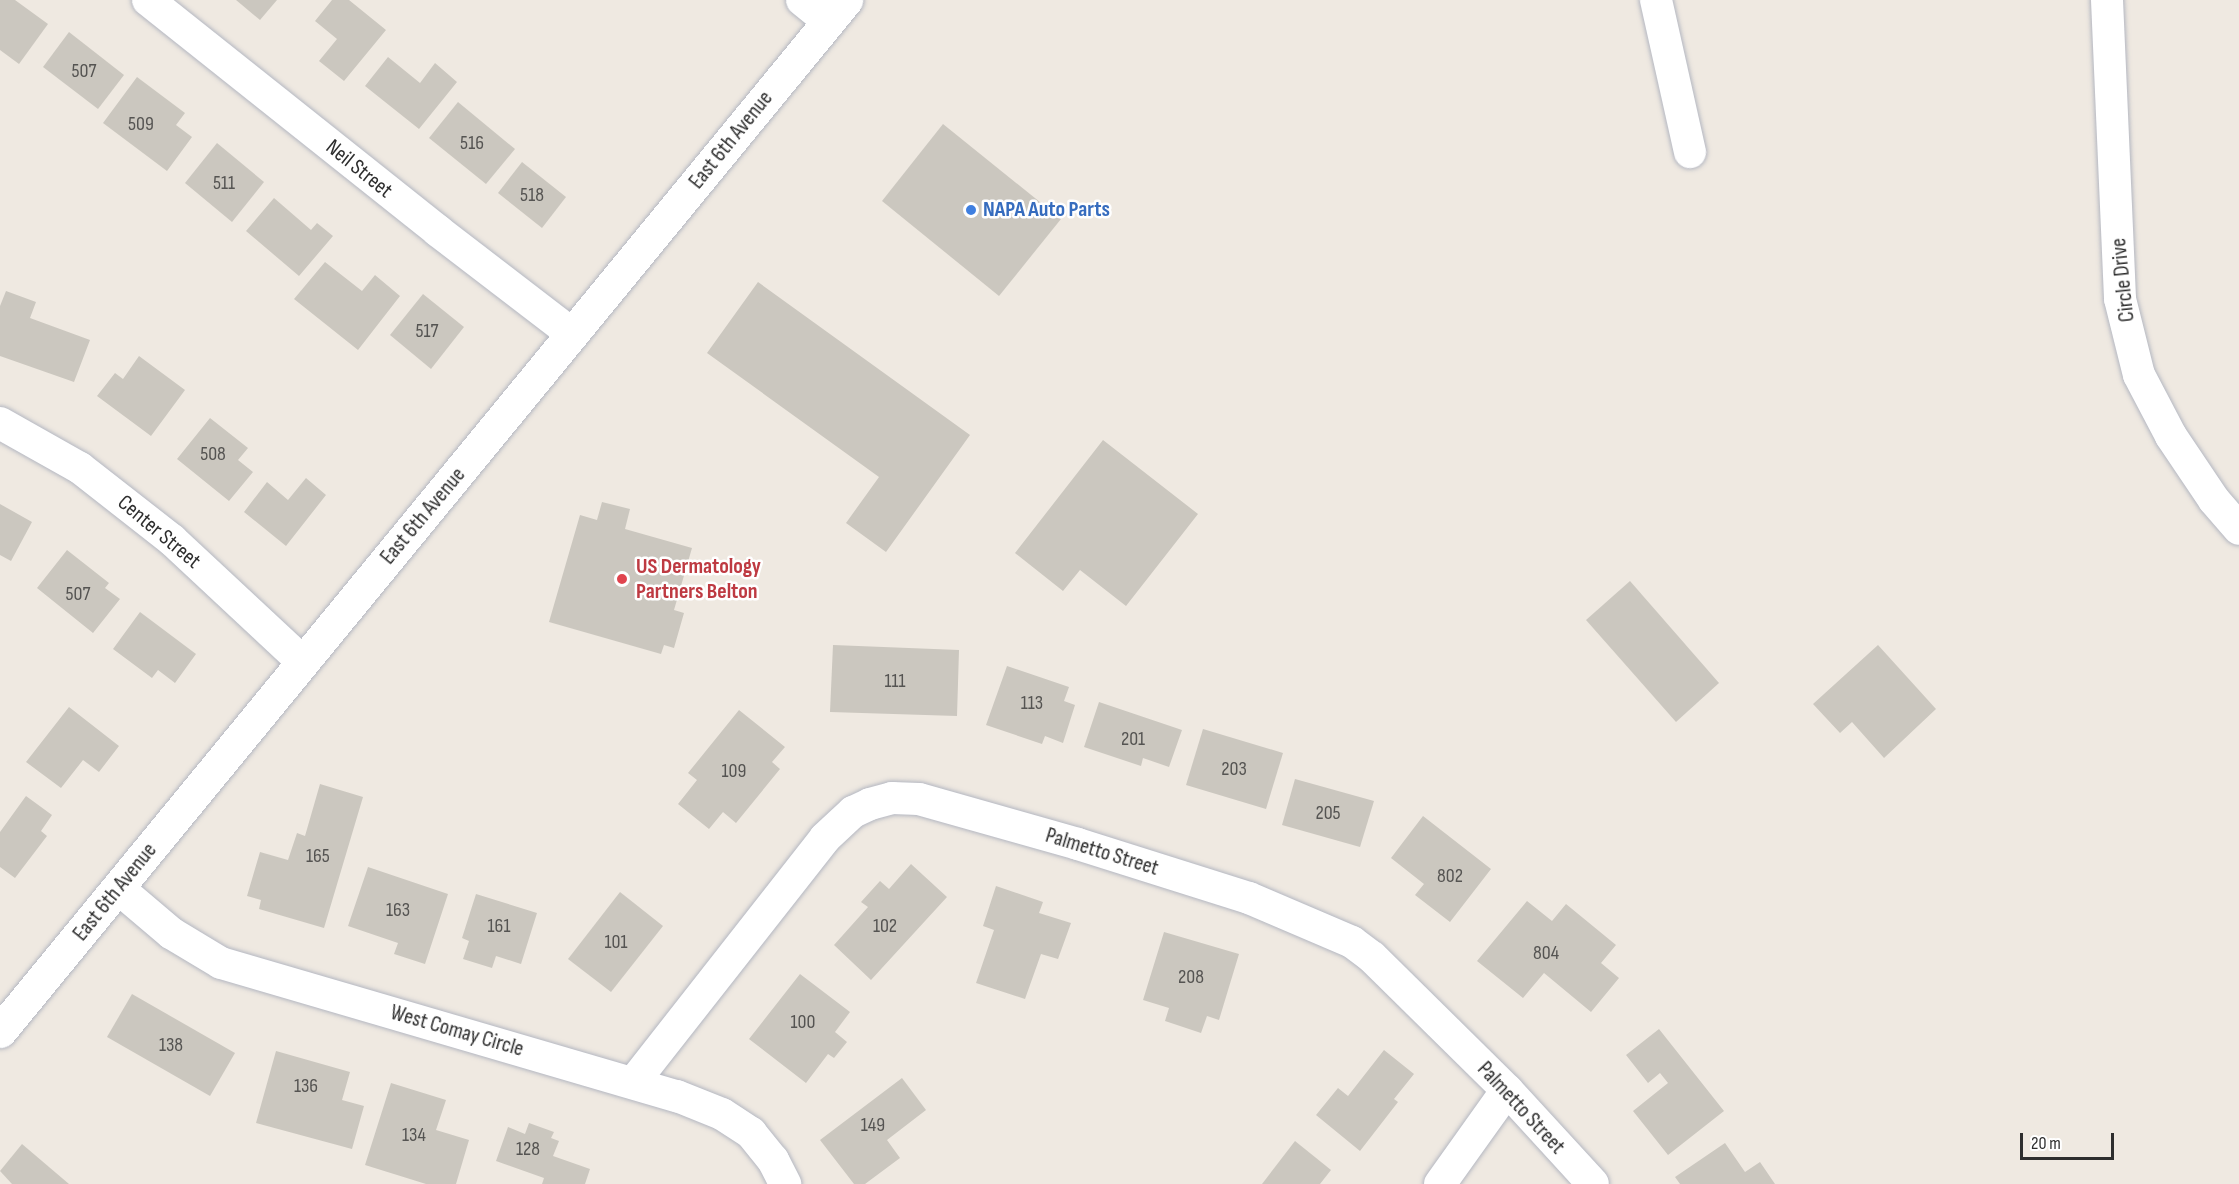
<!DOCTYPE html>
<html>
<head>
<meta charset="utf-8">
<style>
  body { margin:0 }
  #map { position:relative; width:2239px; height:1184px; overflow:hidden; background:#efe9e1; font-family:"Sofia Sans Condensed",sans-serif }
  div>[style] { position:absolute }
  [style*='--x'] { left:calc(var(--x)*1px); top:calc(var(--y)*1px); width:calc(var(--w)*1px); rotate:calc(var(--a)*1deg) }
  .building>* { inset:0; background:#cbc7bf }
  .roads { filter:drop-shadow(0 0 2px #b4b7c1) drop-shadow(0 0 2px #b4b7c1) }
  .minor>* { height:32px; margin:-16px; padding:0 16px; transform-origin:16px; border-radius:16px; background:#fff }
  .secondary>* { height:33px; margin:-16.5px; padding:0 16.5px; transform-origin:16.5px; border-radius:16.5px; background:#fff }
  .dots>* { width:16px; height:16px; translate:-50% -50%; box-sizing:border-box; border:3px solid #fff; border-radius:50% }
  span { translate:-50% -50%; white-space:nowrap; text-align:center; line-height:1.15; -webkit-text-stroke:5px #fff; paint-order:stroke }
  .number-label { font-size:20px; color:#555452 }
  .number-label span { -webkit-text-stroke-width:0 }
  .street-label { font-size:22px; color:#2e2e2e }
  .shop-label { font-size:22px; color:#366cbe; font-weight:700 }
  .left { translate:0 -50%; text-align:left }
  .health-label { font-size:22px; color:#be3a42; font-weight:700 }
  .scale { position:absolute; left:2020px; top:1133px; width:94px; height:27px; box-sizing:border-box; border:3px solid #2e2e2e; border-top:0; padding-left:8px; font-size:18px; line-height:21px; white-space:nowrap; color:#2e2e2e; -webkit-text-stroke:4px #fff; paint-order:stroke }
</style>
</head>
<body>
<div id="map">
  <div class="building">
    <div style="clip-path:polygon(0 0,15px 0,48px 24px,19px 64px,0 50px)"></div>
    <div style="clip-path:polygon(236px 0,277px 0,260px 20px)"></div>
    <div style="clip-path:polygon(332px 0,349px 0,386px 30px,344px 81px,319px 61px,337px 39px,315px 21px)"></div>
    <div style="clip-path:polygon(69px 32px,124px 75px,98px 109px,43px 67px)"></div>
    <div style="clip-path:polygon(388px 57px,420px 83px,435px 63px,457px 82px,419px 129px,365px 86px)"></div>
    <div style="clip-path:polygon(137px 77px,185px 113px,176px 125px,192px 137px,167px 171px,103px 123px)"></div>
    <div style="clip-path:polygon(458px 102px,515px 149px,486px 184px,429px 138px)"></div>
    <div style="clip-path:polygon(943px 124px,1061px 219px,999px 296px,882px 201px)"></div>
    <div style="clip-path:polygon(217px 143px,264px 182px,232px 222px,185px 183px)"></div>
    <div style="clip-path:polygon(522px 162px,566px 197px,542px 228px,498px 193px)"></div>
    <div style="clip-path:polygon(274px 198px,311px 230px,317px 223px,333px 236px,299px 276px,246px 231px)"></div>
    <div style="clip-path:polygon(325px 262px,362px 291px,375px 275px,400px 296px,358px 350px,294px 299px)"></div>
    <div style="clip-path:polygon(758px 282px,970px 435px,886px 552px,846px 523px,879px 477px,707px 353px)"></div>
    <div style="clip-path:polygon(6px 291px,36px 302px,30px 318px,90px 340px,74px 382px,0 356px,0 306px)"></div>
    <div style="clip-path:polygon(423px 294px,464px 327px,431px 369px,390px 335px)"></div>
    <div style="clip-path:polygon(139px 356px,185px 390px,151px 436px,97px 396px,115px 373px,123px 379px)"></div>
    <div style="clip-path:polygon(210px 418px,248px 448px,238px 460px,253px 472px,229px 501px,177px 459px)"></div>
    <div style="clip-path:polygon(1103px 440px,1198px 514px,1126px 606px,1080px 570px,1063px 591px,1015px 553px)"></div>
    <div style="clip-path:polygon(306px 478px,326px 495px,286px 546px,244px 512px,267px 482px,288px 500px)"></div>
    <div style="clip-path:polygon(602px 502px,630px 509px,625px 529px,692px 548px,674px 610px,684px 613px,674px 648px,664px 645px,661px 654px,549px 622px,580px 515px,597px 520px)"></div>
    <div style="clip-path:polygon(0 504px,32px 522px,11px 561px,0 555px)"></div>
    <div style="clip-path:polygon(67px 550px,109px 583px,105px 588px,120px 599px,93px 633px,37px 588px)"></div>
    <div style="clip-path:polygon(1630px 581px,1719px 683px,1676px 722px,1586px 620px)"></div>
    <div style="clip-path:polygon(140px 612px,196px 654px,175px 683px,158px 670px,152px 678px,113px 649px)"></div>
    <div style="clip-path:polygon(833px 645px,959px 650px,957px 716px,830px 712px)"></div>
    <div style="clip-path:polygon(1878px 645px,1936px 709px,1884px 758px,1852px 722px,1840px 733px,1813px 704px)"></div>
    <div style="clip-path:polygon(1007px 666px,1069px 687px,1064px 701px,1075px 705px,1063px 743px,1045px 736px,1042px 744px,986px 725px)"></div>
    <div style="clip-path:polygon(1099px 702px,1182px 730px,1169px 767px,1143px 758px,1141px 766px,1084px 747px)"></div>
    <div style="clip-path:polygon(69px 707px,119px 746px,99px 772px,83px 760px,61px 788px,26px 762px)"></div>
    <div style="clip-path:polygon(739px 710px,785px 747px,772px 762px,780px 769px,736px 823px,723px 812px,709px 829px,678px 804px,697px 780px,688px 773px)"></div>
    <div style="clip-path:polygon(1203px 729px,1283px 753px,1266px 809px,1186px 785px)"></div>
    <div style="clip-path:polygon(1295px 779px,1374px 801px,1360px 847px,1282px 825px)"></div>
    <div style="clip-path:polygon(320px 784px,363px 797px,324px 928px,259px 909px,261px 900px,247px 896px,260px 852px,288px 860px,297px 833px,305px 836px)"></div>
    <div style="clip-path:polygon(26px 796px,52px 815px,41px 831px,47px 836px,15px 878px,0 867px,0 832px)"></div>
    <div style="clip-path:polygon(1423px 816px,1491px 869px,1450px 922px,1415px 895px,1424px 884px,1391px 858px)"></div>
    <div style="clip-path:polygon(911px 864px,947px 897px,871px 980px,834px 945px,868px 907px,861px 902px,880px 881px,889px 889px)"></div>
    <div style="clip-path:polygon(368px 867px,448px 894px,425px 964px,394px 954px,398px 943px,348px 926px)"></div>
    <div style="clip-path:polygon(996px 886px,1043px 902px,1039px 913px,1071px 923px,1058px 959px,1041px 954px,1025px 999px,976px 983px,994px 930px,983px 926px)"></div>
    <div style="clip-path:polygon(620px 892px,663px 926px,611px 992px,568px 959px)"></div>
    <div style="clip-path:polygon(476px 894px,537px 913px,521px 964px,496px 956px,492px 968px,463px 959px,469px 941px,462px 938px)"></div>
    <div style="clip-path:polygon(1527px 901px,1552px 921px,1566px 904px,1616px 945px,1601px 963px,1619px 978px,1591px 1012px,1544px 973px,1523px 998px,1477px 961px)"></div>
    <div style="clip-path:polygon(1164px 932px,1239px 954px,1219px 1020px,1207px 1016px,1201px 1033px,1165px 1021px,1169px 1008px,1143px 1000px)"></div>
    <div style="clip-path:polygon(800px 974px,850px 1012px,835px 1032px,847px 1042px,834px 1058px,828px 1054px,806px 1083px,749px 1039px)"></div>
    <div style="clip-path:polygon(132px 994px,235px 1053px,210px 1096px,107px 1037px)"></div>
    <div style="clip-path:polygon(1659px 1029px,1724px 1111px,1668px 1155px,1633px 1111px,1668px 1083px,1660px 1073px,1648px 1083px,1626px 1055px)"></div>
    <div style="clip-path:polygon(1384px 1050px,1414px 1074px,1394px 1099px,1398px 1102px,1360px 1151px,1316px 1115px,1338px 1088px,1348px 1096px)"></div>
    <div style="clip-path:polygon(276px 1051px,350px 1072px,342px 1100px,364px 1106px,352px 1149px,256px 1123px)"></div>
    <div style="clip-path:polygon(902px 1078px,926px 1110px,887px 1140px,900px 1158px,865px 1184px,854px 1184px,820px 1140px)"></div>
    <div style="clip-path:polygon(391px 1083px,446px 1100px,436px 1130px,469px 1140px,456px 1184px,426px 1184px,365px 1165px)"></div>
    <div style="clip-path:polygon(529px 1123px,554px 1132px,551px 1138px,559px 1141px,553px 1156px,590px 1169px,585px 1184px,542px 1184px,544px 1178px,496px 1161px,508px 1127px,525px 1134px)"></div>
    <div style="clip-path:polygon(1295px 1141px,1331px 1170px,1320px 1184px,1262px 1184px)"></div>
    <div style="clip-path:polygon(1725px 1143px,1745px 1172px,1760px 1162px,1775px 1184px,1680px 1184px,1675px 1177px)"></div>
    <div style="clip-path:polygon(22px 1144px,69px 1184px,12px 1184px,0 1171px)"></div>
  </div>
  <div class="roads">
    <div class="minor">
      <div style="--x:148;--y:0;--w:371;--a:38.5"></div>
      <div style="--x:438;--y:231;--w:169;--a:37.5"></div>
      <div style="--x:802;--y:0;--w:33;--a:39"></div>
      <div style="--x:1656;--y:0;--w:156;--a:77.4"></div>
      <div style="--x:2107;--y:0;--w:299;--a:87.5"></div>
      <div style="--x:2120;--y:299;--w:78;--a:76"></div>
      <div style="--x:2139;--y:375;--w:69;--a:62.3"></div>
      <div style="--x:2171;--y:436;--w:77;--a:56.1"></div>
      <div style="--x:2214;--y:500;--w:38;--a:49"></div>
      <div style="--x:0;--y:423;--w:92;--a:29.4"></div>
      <div style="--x:80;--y:468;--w:117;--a:38"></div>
      <div style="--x:172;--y:540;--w:179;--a:43"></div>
      <div style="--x:118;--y:888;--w:70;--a:40.3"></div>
      <div style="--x:171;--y:933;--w:58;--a:31"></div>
      <div style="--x:221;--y:963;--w:475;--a:16.3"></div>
      <div style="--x:677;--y:1096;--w:48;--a:21.8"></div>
      <div style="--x:722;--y:1114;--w:35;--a:33"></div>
      <div style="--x:751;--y:1133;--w:35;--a:51"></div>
      <div style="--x:773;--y:1160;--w:27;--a:63"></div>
      <div style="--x:633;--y:1083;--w:311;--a:-51.9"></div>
      <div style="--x:825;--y:838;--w:38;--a:-43"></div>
      <div style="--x:853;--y:812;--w:19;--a:-25"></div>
      <div style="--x:870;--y:804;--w:23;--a:-15"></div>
      <div style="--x:892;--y:798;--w:27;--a:2"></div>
      <div style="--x:919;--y:799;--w:165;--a:15.8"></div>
      <div style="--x:1078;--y:844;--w:179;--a:17.5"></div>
      <div style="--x:1249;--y:898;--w:112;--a:23.1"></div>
      <div style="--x:1352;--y:942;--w:25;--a:37"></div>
      <div style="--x:1372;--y:957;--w:190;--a:44.6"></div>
      <div style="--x:1507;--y:1090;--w:127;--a:47.5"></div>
      <div style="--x:1440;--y:1184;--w:115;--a:-54.5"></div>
    </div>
    <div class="secondary">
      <div style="--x:0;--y:1031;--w:1334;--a:-50.63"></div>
    </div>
  </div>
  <div class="dots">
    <div style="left:971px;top:210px;background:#3f7fe0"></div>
    <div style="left:622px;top:579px;background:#e0444e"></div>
  </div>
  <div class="number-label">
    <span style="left:84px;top:71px">507</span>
    <span style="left:141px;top:124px">509</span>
    <span style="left:472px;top:143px">516</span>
    <span style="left:224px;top:183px">511</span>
    <span style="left:532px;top:195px">518</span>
    <span style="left:427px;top:331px">517</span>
    <span style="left:213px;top:454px">508</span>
    <span style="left:78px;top:594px">507</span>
    <span style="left:895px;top:681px">111</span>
    <span style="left:1032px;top:703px">113</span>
    <span style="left:1133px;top:739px">201</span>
    <span style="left:1234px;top:769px">203</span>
    <span style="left:734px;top:771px">109</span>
    <span style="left:1328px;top:813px">205</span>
    <span style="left:318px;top:856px">165</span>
    <span style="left:1450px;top:876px">802</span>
    <span style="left:398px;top:910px">163</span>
    <span style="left:499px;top:926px">161</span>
    <span style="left:885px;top:926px">102</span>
    <span style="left:616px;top:942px">101</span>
    <span style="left:1546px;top:953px">804</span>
    <span style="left:1191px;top:977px">208</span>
    <span style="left:803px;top:1022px">100</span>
    <span style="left:171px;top:1045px">138</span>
    <span style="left:306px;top:1086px">136</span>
    <span style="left:873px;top:1125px">149</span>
    <span style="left:414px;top:1135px">134</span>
    <span style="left:528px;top:1149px">128</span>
  </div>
  <div class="street-label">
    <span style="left:731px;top:140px;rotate:-51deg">East 6th Avenue</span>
    <span style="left:359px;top:169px;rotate:39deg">Neil Street</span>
    <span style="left:2123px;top:280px;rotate:-96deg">Circle Drive</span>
    <span style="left:423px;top:516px;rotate:-50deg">East 6th Avenue</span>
    <span style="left:159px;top:532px;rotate:40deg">Center Street</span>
    <span style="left:1102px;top:852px;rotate:17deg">Palmetto Street</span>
    <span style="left:115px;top:892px;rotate:-51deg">East 6th Avenue</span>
    <span style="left:457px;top:1031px;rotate:16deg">West Comay Circle</span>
    <span style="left:1521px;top:1108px;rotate:47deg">Palmetto Street</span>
  </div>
  <div class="shop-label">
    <span class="left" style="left:983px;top:210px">NAPA Auto Parts</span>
  </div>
  <div class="health-label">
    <span class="left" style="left:636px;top:579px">US Dermatology<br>Partners Belton</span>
  </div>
  <div class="scale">20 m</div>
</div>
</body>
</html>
